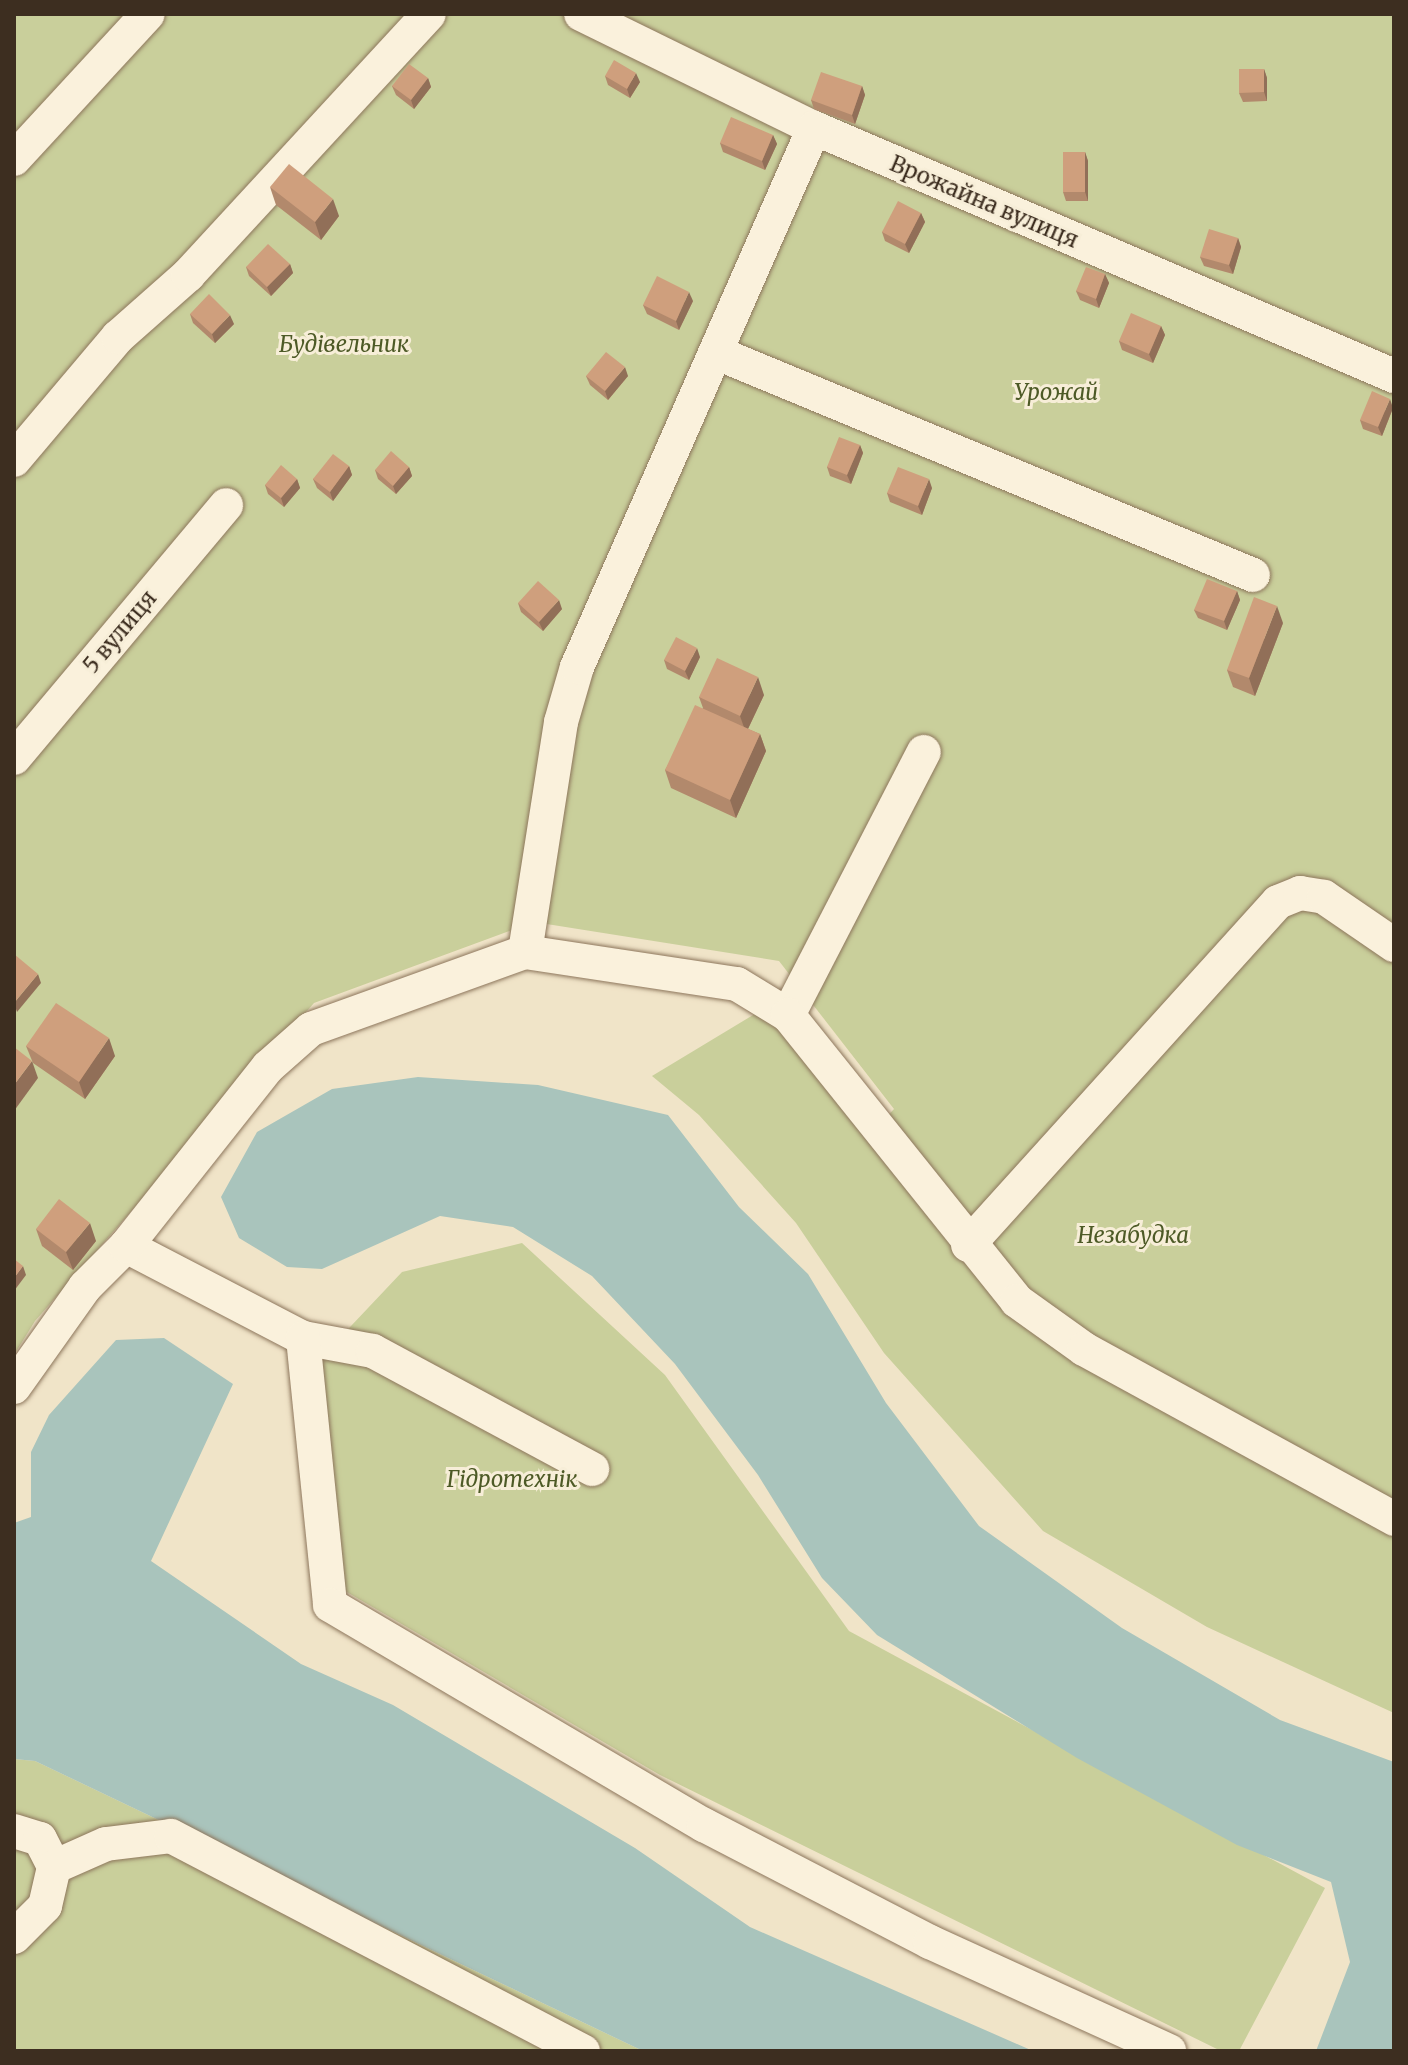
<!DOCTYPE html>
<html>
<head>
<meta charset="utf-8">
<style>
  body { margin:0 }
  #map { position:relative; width:1408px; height:2065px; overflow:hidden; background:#f0e4c8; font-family:Merriweather,serif }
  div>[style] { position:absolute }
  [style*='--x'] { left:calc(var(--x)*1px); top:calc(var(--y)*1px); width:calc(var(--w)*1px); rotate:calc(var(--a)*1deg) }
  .green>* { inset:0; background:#c9cf9b }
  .water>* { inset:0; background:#a9c4bc }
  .roads { filter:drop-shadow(0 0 2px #8d765c) drop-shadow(0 0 2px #8d765c) }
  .minor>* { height:34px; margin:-17px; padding:0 17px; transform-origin:17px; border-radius:17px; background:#faf1dc }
  .wall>* { inset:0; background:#b2896c }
  .shaded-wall>* { inset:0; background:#916f58 }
  .building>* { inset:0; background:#cf9f7d }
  span { translate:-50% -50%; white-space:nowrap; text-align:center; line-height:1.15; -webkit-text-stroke:6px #f7eed8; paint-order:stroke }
  .street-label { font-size:22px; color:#3d2e20 }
  .park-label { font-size:22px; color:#4d5a26; font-style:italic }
  .frame { position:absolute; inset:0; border:16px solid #3d2e20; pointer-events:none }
</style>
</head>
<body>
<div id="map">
  <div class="green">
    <div style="clip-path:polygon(14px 14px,1394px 14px,1394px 1713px,1207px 1627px,1043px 1531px,884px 1353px,796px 1223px,699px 1115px,652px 1076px,768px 1006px,871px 1134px,894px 1109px,779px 961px,534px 922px,314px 1003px,35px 1321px,14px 1355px)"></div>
    <div style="clip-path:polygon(522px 1243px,665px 1375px,849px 1631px,1325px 1888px,1239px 2051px,1221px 2051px,660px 1775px,340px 1588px,317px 1362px,402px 1272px)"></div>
    <div style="clip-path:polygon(14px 1759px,35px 1761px,643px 2051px,14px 2051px)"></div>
  </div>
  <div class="water">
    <div style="clip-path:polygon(418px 1077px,538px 1085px,668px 1115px,739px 1207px,808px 1274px,886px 1403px,979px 1526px,1122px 1628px,1280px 1720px,1394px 1762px,1394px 2051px,1316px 2051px,1350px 1962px,1331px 1882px,1237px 1845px,1077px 1758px,877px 1635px,822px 1578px,758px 1475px,675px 1364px,592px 1276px,513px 1227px,440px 1216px,322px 1269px,287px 1267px,239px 1238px,221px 1197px,257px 1132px,332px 1089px)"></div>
    <div style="clip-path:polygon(164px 1338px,233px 1384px,151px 1561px,301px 1664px,393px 1705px,635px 1848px,750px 1927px,1033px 2051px,643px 2051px,35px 1761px,14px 1759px,14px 1523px,31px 1517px,31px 1452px,49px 1415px,116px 1340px)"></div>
  </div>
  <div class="roads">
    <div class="minor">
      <div style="--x:581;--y:14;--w:259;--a:26.1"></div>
      <div style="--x:814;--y:128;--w:631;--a:23.15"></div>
      <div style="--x:14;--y:159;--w:197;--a:-47.3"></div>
      <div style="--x:717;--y:353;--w:580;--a:22.5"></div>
      <div style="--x:14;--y:460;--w:161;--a:-49.8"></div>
      <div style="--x:118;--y:337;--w:94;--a:-41.5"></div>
      <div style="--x:188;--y:275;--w:355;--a:-47.3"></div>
      <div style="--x:14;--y:758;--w:330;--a:-50"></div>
      <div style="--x:525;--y:952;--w:233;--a:-81.1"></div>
      <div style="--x:561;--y:722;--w:57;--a:-73.8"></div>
      <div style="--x:577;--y:667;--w:589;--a:-66.26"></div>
      <div style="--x:788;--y:1015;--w:296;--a:-62.7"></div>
      <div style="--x:968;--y:1245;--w:462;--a:-47.9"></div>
      <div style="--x:1278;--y:902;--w:24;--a:-22"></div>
      <div style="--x:1300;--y:893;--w:24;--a:9"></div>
      <div style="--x:1324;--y:897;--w:85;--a:34.4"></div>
      <div style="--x:126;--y:1246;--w:199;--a:27.5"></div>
      <div style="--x:303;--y:1338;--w:71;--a:10.5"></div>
      <div style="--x:373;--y:1351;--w:249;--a:28.3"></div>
      <div style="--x:303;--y:1338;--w:268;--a:84.2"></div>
      <div style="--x:330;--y:1605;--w:434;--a:30.5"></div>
      <div style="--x:704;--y:1825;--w:254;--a:27.4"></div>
      <div style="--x:930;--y:1942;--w:263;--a:24.5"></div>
      <div style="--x:14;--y:1387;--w:123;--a:-54.6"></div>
      <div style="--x:85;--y:1287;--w:58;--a:-45"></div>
      <div style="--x:126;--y:1246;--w:228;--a:-51.6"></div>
      <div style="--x:268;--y:1067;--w:57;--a:-41.5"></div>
      <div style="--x:311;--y:1029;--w:227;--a:-19.8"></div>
      <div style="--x:525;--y:952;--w:214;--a:8.6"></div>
      <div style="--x:737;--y:984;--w:60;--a:31.3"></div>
      <div style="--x:788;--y:1015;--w:366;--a:51.3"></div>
      <div style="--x:1017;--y:1301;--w:82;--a:35.6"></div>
      <div style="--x:1084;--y:1349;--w:354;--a:28.7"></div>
      <div style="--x:14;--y:1831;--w:27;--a:17"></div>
      <div style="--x:40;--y:1839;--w:31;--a:63"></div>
      <div style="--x:54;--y:1867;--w:40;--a:103"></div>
      <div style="--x:45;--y:1906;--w:44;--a:135"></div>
      <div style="--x:54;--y:1867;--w:57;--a:-23.9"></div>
      <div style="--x:106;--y:1844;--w:65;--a:-7"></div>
      <div style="--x:171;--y:1836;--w:465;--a:27.6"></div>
    </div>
  </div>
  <div class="wall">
    <div style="clip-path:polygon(1264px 69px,1267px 78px,1267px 101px,1243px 102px,1239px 93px)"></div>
    <div style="clip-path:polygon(605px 76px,640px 82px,630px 98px,608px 85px)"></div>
    <div style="clip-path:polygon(428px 78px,431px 87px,414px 109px,396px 95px,392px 86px)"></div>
    <div style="clip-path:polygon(862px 86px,865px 95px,855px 124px,814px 109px,811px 100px)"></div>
    <div style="clip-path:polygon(773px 135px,777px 144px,765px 170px,723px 152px,720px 143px)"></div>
    <div style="clip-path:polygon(1085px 152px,1088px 161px,1088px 201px,1066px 201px,1063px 192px)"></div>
    <div style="clip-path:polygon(270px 187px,339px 216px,321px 240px,276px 205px)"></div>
    <div style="clip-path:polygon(921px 213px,925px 222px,909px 253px,885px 241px,882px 232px)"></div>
    <div style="clip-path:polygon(1238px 238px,1241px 247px,1233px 274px,1204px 266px,1200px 257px)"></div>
    <div style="clip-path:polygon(290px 264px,293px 273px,271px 296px,249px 276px,246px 267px)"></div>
    <div style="clip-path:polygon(1105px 274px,1109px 283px,1099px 308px,1080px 300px,1076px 291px)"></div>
    <div style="clip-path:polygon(693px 301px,679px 330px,647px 314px,643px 305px)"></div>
    <div style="clip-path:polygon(190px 314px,234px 324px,215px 343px,193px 323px)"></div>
    <div style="clip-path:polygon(1161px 326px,1165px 335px,1153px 363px,1122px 350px,1119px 341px)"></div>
    <div style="clip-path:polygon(586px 376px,628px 376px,608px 400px,590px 385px)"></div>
    <div style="clip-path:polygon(1393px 408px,1382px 436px,1363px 429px,1360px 420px)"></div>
    <div style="clip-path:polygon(860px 445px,863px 453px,851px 484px,830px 476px,827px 467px)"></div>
    <div style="clip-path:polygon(349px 466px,352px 475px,333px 501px,317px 488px,313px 479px)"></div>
    <div style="clip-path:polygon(409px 467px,412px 476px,396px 494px,378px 479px,375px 470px)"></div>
    <div style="clip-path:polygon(297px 479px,300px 488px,284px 507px,268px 494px,265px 485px)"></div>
    <div style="clip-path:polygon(932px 488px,922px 515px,890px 502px,887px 493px)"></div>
    <div style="clip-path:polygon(1237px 591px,1240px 600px,1227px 630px,1198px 618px,1194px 610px)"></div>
    <div style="clip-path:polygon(518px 603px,562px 609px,543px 631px,521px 612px)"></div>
    <div style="clip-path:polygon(1283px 623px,1255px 696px,1233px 687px,1227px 670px)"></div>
    <div style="clip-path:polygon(700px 657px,689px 680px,667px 669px,664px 660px)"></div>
    <div style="clip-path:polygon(764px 695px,748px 729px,760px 734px,766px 751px,736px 818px,671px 788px,665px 770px,703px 708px,699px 697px)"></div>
    <div style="clip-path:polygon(26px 1046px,115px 1056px,85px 1099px,33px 1063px)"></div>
    <div style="clip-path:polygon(36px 1229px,96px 1241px,73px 1270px,42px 1246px)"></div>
  </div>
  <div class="shaded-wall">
    <div style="clip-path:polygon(1264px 69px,1267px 78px,1267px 101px,1264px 92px)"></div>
    <div style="clip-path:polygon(636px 73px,640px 82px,630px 98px,627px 89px)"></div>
    <div style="clip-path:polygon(428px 78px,431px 87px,414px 109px,411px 100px)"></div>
    <div style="clip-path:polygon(862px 86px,865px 95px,855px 124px,852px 115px)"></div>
    <div style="clip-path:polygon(773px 135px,777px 144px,765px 170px,762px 161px)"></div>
    <div style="clip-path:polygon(1085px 152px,1088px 161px,1088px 201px,1085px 192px)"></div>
    <div style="clip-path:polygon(333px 199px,339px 216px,321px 240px,315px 222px)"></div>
    <div style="clip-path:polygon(921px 213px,925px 222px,909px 253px,905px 244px)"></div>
    <div style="clip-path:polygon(1238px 238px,1241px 247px,1233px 274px,1229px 265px)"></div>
    <div style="clip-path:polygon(290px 264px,293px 273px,271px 296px,267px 287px)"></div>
    <div style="clip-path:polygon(1105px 274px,1109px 283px,1099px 308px,1096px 299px)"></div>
    <div style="clip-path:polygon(689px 292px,693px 301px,679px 330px,676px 321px)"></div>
    <div style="clip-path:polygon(230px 315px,234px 324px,215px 343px,212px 334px)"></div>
    <div style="clip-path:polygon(1161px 326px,1165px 335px,1153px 363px,1149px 354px)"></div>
    <div style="clip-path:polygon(625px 367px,628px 376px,608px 400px,605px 391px)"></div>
    <div style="clip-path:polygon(1390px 399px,1393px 408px,1382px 436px,1378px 427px)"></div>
    <div style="clip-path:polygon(860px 445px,863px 453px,851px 484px,847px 475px)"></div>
    <div style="clip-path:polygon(349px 466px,352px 475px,333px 501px,330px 492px)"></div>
    <div style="clip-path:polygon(409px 467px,412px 476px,396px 494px,393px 486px)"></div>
    <div style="clip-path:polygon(297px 479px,300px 488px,284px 507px,281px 498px)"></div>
    <div style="clip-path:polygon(929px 479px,932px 488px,922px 515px,918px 506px)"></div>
    <div style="clip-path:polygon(1237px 591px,1240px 600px,1227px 630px,1224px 621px)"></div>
    <div style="clip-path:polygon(559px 600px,562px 609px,543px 631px,539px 622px)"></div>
    <div style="clip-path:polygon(1277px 606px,1283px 623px,1255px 696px,1249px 678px)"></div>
    <div style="clip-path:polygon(697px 648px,700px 657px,689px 680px,685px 671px)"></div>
    <div style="clip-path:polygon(758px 677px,764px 695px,746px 733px,740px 716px)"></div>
    <div style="clip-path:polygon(760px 734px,766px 751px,736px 818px,730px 800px)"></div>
    <div style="clip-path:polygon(38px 974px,41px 983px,17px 1012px,14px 1003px)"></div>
    <div style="clip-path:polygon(109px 1038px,115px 1056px,85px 1099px,79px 1082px)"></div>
    <div style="clip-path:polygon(32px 1061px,38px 1078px,14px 1111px,14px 1085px)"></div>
    <div style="clip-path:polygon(90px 1223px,96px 1241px,73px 1270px,66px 1252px)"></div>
    <div style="clip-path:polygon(23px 1266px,26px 1275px,14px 1291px,14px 1278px)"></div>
  </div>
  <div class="building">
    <div style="clip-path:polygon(614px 60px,636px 73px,627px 89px,605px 76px)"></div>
    <div style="clip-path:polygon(409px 64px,428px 78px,411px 100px,392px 86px)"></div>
    <div style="clip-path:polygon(1239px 69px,1264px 69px,1264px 92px,1239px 93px)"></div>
    <div style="clip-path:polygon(821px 72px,862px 86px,852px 115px,811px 100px)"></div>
    <div style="clip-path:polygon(731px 117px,773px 135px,762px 161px,720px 143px)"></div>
    <div style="clip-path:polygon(1063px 152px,1085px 152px,1085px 192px,1063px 192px)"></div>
    <div style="clip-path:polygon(289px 164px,333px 199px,315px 222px,270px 187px)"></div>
    <div style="clip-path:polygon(898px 201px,921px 213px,905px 244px,882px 232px)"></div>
    <div style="clip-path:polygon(1209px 229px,1238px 238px,1229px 265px,1200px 257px)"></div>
    <div style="clip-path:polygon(268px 244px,290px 264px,267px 287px,246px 267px)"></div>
    <div style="clip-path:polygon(1086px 267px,1105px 274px,1096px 299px,1076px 291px)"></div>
    <div style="clip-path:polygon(657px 276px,689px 292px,676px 321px,643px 305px)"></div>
    <div style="clip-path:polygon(209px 294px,230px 315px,212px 334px,190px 314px)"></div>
    <div style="clip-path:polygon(1131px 313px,1161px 326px,1149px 354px,1119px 341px)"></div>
    <div style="clip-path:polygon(606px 352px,625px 367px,605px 391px,586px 376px)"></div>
    <div style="clip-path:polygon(1372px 391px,1390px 399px,1378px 427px,1360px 420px)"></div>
    <div style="clip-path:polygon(839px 437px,860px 445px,847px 475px,827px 467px)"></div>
    <div style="clip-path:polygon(391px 451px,409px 467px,393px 486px,375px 470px)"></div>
    <div style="clip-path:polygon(333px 454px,349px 466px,330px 492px,313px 479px)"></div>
    <div style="clip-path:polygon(281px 465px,297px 479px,281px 498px,265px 485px)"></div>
    <div style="clip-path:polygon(898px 467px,929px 479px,918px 506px,887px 493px)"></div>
    <div style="clip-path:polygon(1207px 579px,1237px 591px,1224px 621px,1194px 610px)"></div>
    <div style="clip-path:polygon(538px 581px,559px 600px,539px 622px,518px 603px)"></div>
    <div style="clip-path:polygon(1254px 597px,1277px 606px,1249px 678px,1227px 670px)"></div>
    <div style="clip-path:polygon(676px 637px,697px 648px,685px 671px,664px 660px)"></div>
    <div style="clip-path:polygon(717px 658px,758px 677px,740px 716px,699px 697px)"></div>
    <div style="clip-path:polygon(695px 705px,760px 734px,730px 800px,665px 770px)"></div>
    <div style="clip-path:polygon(14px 954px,38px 974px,14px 1003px)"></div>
    <div style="clip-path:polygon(56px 1003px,109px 1038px,79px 1082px,26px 1046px)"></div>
    <div style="clip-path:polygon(14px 1047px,32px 1061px,14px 1085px)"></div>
    <div style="clip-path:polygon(59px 1199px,90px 1223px,66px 1252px,36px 1229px)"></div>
    <div style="clip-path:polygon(14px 1259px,23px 1266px,14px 1278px)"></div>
  </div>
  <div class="street-label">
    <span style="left:984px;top:202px;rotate:23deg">Врожайна вулиця</span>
    <span style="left:120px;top:632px;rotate:-50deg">5 вулиця</span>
  </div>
  <div class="park-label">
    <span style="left:344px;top:345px">Будівельник</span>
    <span style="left:1056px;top:393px">Урожай</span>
    <span style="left:1133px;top:1236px">Незабудка</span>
    <span style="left:512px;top:1480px">Гідротехнік</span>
  </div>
  <div class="frame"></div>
</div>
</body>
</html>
